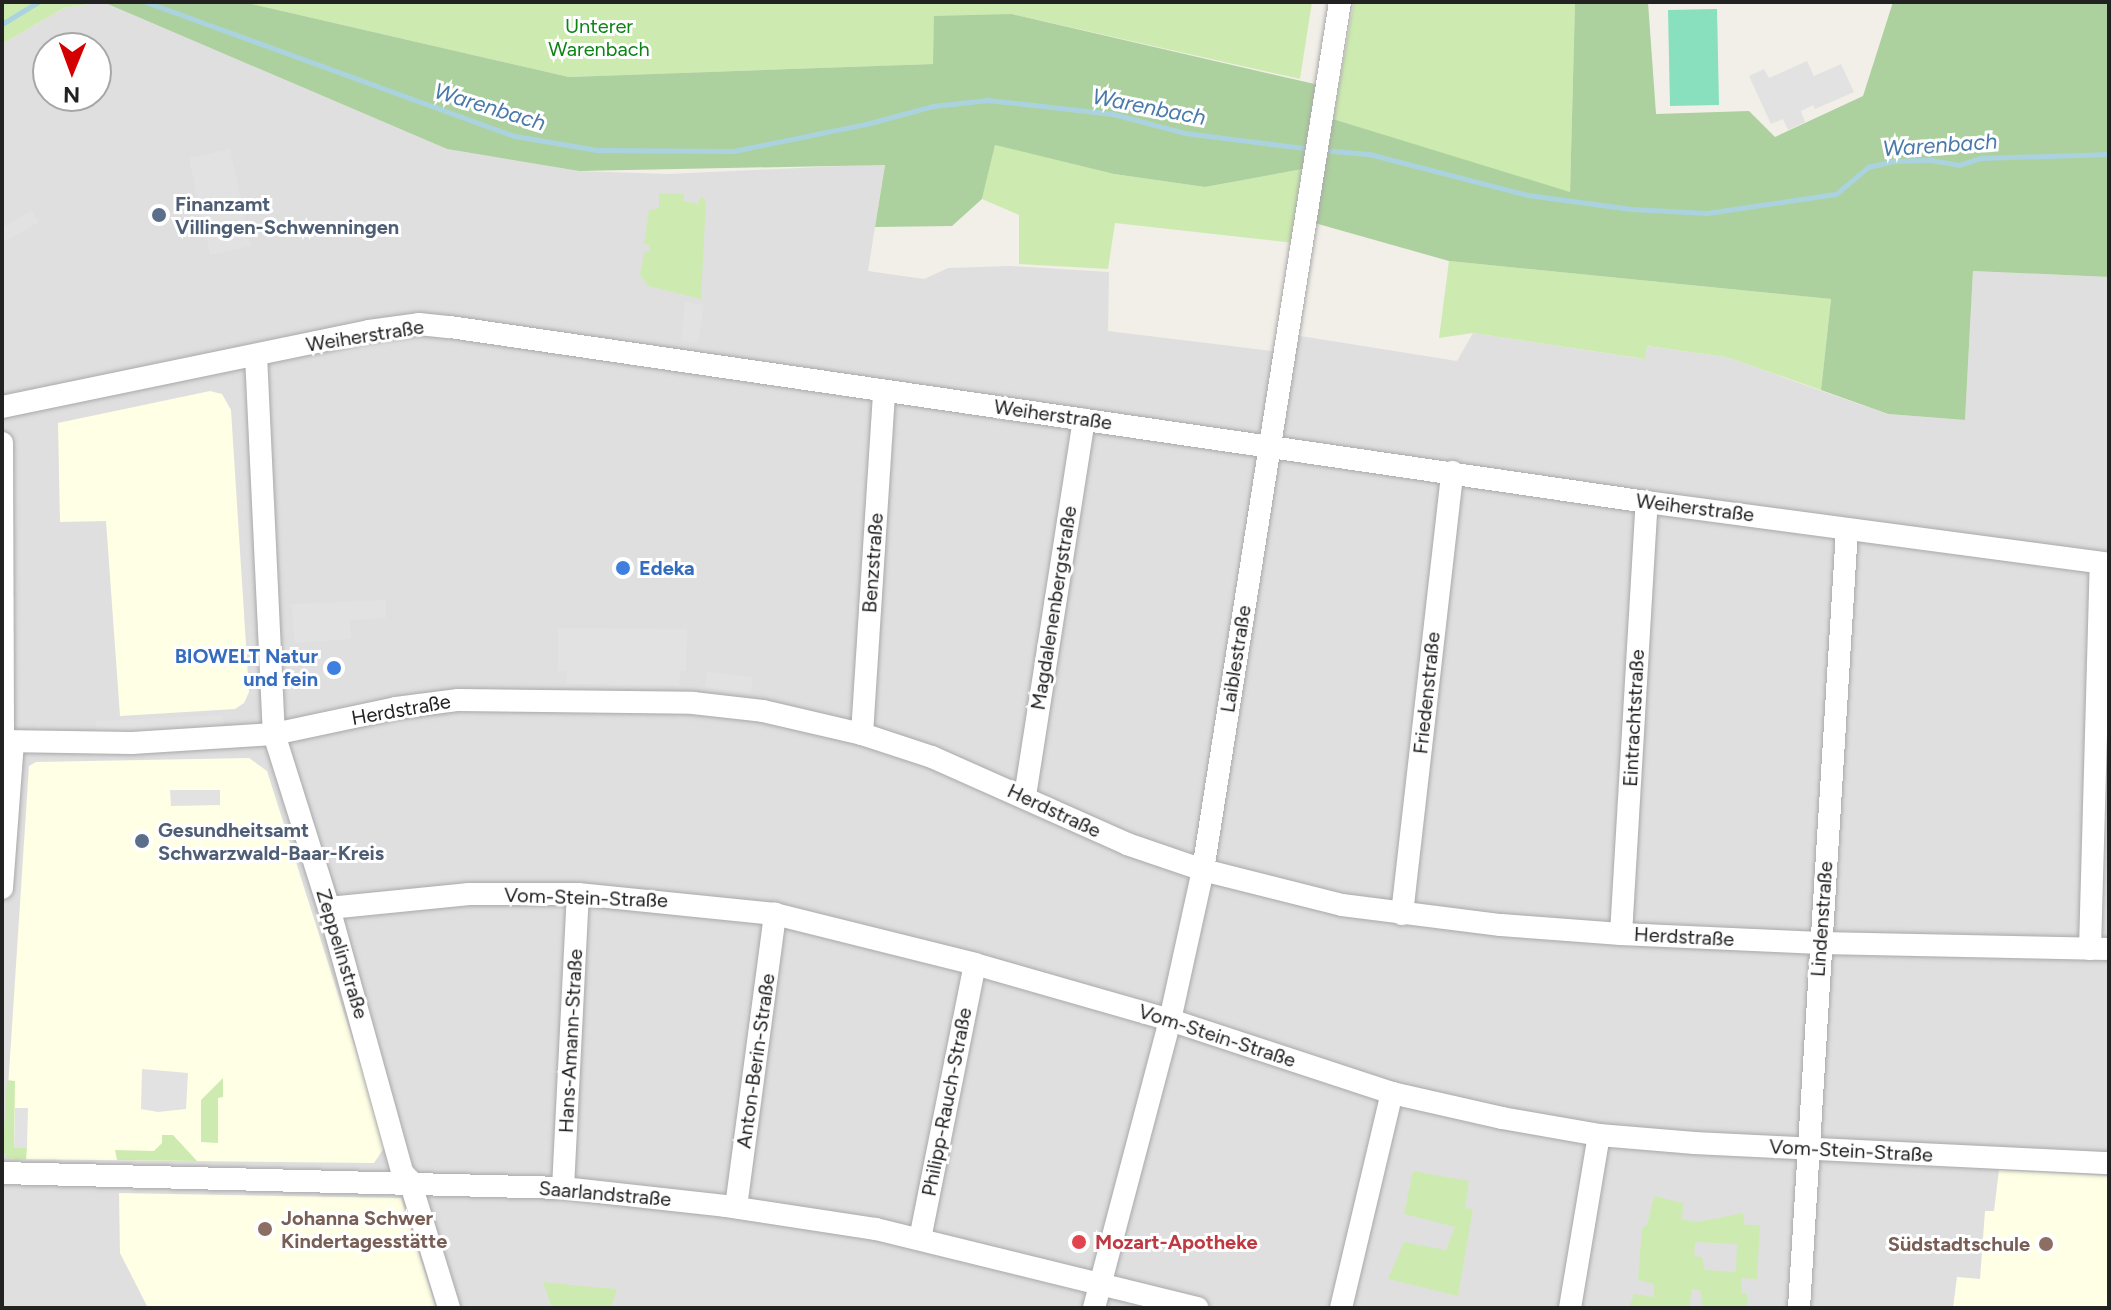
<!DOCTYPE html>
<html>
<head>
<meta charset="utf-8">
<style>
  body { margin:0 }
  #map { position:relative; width:2111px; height:1310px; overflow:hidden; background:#f2efe9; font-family:Figtree,sans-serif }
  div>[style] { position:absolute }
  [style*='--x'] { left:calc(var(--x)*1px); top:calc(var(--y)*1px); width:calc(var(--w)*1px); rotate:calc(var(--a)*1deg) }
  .residential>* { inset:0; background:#e0dfdf }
  .education>* { inset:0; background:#ffffe5 }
  .grass>* { inset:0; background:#cdebb0 }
  .forest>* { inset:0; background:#add19e }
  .pitch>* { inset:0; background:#88e0be }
  .parking>* { inset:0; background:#e2e2e2 }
  .stream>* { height:5px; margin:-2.5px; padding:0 2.5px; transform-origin:2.5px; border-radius:2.5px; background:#aad3df }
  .roads { filter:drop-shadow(0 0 2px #a9a9a9) drop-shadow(0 0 2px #a9a9a9) }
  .minor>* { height:22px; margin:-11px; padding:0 11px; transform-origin:11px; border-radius:11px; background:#fff }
  .dots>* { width:22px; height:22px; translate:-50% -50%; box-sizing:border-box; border:4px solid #fff; border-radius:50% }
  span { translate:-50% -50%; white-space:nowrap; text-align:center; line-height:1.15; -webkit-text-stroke:6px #fff; paint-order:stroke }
  .park-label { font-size:20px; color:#0c8416 }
  .service-label { font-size:20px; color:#4e5e75; font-weight:700 }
  .left { translate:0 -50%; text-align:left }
  .street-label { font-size:20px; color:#222 }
  .shop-label { font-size:20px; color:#366cbe; font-weight:700 }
  .right { translate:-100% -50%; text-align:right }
  .education-label { font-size:20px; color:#785e54; font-weight:700 }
  .health-label { font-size:20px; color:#be3a42; font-weight:700 }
  .water-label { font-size:22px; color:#4a7aab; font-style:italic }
  .frame { position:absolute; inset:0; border:4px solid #222; pointer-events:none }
  .north { position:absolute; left:32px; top:32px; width:80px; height:80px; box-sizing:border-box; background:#fff; border:2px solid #a7a7a7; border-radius:50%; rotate:181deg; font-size:22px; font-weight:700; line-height:32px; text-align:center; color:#222 }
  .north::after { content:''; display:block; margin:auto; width:28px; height:36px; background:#d40000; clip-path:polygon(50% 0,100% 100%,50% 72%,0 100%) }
</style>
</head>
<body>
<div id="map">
  <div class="residential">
    <div style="clip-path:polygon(evenodd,103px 2px,447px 149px,579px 171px,668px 174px,885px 164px,868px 271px,924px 279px,948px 268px,1010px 266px,1109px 272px,1108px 331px,1273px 351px,1294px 335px,1457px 361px,1473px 333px,1644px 359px,1646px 346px,1726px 357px,1887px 414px,1965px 420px,1973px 271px,2109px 277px,2109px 1308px,2px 1308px,2px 44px,64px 8px,103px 2px,48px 48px,96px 48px,96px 96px,48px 96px,48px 48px)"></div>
  </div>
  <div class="education">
    <div style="clip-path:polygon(210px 391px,222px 394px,231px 410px,249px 692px,244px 703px,235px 709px,120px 716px,106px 521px,60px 522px,58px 423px)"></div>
    <div style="clip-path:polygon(249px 758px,267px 771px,386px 1145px,374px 1163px,12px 1159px,4px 1149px,29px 766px,36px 762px)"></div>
    <div style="clip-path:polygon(1999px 1170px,2109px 1176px,2109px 1308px,1953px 1308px,1957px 1277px,1980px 1279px,1985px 1211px,1994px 1211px)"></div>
    <div style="clip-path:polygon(119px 1193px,401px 1198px,436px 1308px,148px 1308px,120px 1253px)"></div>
  </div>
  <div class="grass">
    <div style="clip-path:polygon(2px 2px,103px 2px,64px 8px,2px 44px)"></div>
    <div style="clip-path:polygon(243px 2px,1312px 2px,1300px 79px,1012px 14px,933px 64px,569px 77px)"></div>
    <div style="clip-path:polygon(1354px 2px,1575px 2px,1570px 193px,1333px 119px)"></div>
    <div style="clip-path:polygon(995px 144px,1114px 174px,1205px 187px,1303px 169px,1295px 243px,1115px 223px,1108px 269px,1019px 264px,1019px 215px,982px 199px)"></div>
    <div style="clip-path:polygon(659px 193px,684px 194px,684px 201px,698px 204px,701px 196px,706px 201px,701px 299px,648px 286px,640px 275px,644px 252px,650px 253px,649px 245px,644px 244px,649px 210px,659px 208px)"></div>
    <div style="clip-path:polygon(1449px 261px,1831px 299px,1821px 390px,1726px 357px,1647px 346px,1645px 359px,1473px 333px,1439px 338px)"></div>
    <div style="clip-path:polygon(223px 1078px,223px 1097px,218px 1098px,218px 1143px,201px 1142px,201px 1100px)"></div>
    <div style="clip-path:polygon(7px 1080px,15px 1081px,14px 1148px,27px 1148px,26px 1160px,7px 1158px,3px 1151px)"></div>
    <div style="clip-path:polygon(162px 1135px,173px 1135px,197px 1161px,117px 1160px,115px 1150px,154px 1151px,162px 1143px)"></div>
    <div style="clip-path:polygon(1413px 1171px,1469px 1181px,1465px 1208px,1473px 1209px,1458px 1296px,1388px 1279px,1404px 1242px,1446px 1250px,1455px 1227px,1404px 1214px)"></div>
    <div style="clip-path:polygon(evenodd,1654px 1196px,1683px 1203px,1682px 1219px,1698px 1222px,1743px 1213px,1745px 1225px,1760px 1225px,1757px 1279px,1742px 1278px,1741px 1293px,1747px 1293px,1748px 1308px,1703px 1308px,1700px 1290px,1692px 1289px,1689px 1308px,1629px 1308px,1634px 1294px,1654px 1297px,1654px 1284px,1638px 1280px,1642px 1228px,1647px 1225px,1654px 1196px,1695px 1242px,1737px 1244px,1736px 1272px,1705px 1270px,1702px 1257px,1694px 1256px,1695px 1242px)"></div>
    <div style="clip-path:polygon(543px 1282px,580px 1286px,617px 1289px,611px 1308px,552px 1308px)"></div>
  </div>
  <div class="forest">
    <div style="clip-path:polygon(103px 2px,243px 2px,569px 77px,933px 64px,934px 16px,1012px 14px,1319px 85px,1303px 169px,1205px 187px,1114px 174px,995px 145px,982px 199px,952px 226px,875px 227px,885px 165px,579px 171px,447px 149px)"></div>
    <div style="clip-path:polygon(1575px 2px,1648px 2px,1656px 114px,1749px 111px,1775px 137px,1863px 96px,1893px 2px,2109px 2px,2109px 277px,1973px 271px,1965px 420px,1888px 414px,1821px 390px,1831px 299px,1449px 261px,1311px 222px,1333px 119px,1570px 192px)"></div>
  </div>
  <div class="pitch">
    <div style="clip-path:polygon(1717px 9px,1719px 105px,1670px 106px,1668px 10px)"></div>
  </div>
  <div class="parking">
    <div style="clip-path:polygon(1807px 61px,1814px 76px,1841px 64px,1854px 92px,1815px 109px,1813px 105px,1801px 111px,1805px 122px,1788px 130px,1783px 119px,1771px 124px,1749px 76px,1764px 69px,1769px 78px)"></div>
    <div style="clip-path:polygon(230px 149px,251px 246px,210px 255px,189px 158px)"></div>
    <div style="clip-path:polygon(31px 211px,39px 222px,2px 243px,2px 228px)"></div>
    <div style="clip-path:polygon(685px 302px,704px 305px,698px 343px,681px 341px)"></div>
    <div style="clip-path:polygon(386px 600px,386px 618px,350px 620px,351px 639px,295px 643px,291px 604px)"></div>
    <div style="clip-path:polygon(558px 628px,687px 629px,686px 671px,680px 671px,679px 686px,567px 684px,567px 671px,558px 671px)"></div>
    <div style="clip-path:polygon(707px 672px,753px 677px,751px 693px,705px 688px)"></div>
    <div style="clip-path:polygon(222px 715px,225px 730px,95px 733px,96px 721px)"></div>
    <div style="clip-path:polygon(170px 790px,220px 790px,220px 805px,171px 806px)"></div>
    <div style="clip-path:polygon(142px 1069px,188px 1073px,186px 1109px,158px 1112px,141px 1109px)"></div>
    <div style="clip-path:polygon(15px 1108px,28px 1108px,27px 1148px,14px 1148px)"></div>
  </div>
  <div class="stream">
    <div style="--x:146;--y:2;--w:393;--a:20"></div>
    <div style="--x:515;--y:136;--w:83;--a:9.7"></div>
    <div style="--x:597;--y:150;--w:136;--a:0.4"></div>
    <div style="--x:733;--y:151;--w:136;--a:-11.5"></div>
    <div style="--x:866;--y:124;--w:69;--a:-15"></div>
    <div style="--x:933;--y:106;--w:55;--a:-6.2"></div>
    <div style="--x:988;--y:100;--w:126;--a:6.4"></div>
    <div style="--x:1113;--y:114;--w:74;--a:14.8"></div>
    <div style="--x:1185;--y:133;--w:128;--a:7.2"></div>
    <div style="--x:2;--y:24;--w:42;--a:-31.4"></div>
    <div style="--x:1322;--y:150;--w:47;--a:4.9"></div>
    <div style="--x:1369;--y:154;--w:164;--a:14.5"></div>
    <div style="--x:1528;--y:195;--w:104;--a:7.7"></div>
    <div style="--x:1631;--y:209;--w:76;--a:3"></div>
    <div style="--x:1707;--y:213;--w:130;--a:-8.4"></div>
    <div style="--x:1836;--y:194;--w:42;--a:-40.2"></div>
    <div style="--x:1868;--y:167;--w:26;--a:-13"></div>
    <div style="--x:1893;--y:161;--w:38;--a:-2"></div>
    <div style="--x:1931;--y:160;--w:28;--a:10"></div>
    <div style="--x:1959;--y:165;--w:22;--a:-18"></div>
    <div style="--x:1980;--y:158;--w:129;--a:-1.8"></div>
  </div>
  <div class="roads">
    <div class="minor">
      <div style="--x:256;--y:355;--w:379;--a:87.3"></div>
      <div style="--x:274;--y:734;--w:182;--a:72.5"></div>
      <div style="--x:329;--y:908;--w:274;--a:74.5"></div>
      <div style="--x:402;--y:1172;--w:12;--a:48"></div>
      <div style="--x:410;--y:1181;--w:133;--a:72.9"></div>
      <div style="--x:2;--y:407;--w:375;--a:-11.7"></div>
      <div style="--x:369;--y:331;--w:50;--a:-8"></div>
      <div style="--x:419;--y:324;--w:31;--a:6"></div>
      <div style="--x:450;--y:327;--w:1210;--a:8.32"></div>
      <div style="--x:1647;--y:502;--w:466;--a:7.6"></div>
      <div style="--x:2;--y:443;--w:298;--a:89.8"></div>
      <div style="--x:862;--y:734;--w:343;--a:-86.3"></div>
      <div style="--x:2;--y:741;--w:130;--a:0.9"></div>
      <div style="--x:132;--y:743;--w:142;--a:-3.6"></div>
      <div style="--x:274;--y:734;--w:125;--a:-12"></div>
      <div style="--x:396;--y:708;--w:63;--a:-7.4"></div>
      <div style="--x:458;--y:700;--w:235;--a:0.7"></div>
      <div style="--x:693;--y:703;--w:70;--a:6.5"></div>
      <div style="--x:763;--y:711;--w:102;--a:13.1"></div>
      <div style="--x:862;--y:734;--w:74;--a:18.2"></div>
      <div style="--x:932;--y:757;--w:214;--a:24"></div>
      <div style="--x:1127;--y:844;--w:80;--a:18.9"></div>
      <div style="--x:1203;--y:870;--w:143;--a:14.1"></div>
      <div style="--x:1342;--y:905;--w:160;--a:7.2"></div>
      <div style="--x:1501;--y:925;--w:120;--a:4.3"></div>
      <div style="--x:1621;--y:934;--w:199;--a:2.6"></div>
      <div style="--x:1820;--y:943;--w:289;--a:1.2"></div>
      <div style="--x:1025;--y:796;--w:381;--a:-81.1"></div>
      <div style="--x:2;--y:888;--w:146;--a:-85.7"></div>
      <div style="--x:329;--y:908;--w:141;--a:-5.7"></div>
      <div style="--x:469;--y:894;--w:109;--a:0"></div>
      <div style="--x:578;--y:894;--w:198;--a:5.8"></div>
      <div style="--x:775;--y:914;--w:206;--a:14"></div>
      <div style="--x:975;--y:964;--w:203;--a:16"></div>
      <div style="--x:1170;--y:1020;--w:234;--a:18.2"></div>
      <div style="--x:1392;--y:1093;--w:113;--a:12.8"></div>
      <div style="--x:1502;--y:1118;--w:98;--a:9.9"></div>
      <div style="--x:1599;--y:1135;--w:96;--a:4.8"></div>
      <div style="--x:1695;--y:1143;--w:414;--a:2.8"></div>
      <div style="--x:1402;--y:914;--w:445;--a:-83.5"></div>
      <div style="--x:1621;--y:934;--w:433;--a:-86.6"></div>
      <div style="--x:2090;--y:949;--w:385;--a:-88.4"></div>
      <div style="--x:2;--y:1173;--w:561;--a:1.53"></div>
      <div style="--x:563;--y:1188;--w:163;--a:6.3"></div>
      <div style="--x:725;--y:1206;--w:153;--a:8.7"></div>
      <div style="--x:876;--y:1229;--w:331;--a:13.8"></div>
      <div style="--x:563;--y:1188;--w:294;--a:-87.1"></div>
      <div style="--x:736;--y:1207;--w:296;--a:-82.4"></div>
      <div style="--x:920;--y:1239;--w:280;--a:-78.7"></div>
      <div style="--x:1094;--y:1308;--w:298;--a:-75.2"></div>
      <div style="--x:1170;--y:1020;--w:154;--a:-77.6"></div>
      <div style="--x:1203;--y:870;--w:879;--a:-81.03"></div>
      <div style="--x:1341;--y:1308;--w:221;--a:-76.7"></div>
      <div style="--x:1570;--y:1308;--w:175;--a:-80.5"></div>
      <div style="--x:1799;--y:1308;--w:780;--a:-86.47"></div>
    </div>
  </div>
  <div class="dots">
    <div style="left:159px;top:215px;background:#5c6f8a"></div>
    <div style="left:623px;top:568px;background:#3f7fe0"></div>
    <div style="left:334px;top:668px;background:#3f7fe0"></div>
    <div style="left:142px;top:841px;background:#5c6f8a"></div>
    <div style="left:265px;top:1229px;background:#8d6e63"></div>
    <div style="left:1079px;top:1242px;background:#e0444e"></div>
    <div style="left:2046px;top:1244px;background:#8d6e63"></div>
  </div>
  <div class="park-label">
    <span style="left:599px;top:38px">Unterer<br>Warenbach</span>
  </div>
  <div class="service-label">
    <span class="left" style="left:175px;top:216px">Finanzamt<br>Villingen-Schwenningen</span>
    <span class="left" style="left:158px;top:842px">Gesundheitsamt<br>Schwarzwald-Baar-Kreis</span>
  </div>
  <div class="street-label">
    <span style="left:365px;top:336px;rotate:-9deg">Weiherstraße</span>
    <span style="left:1053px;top:415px;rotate:8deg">Weiherstraße</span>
    <span style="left:1695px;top:508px;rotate:7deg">Weiherstraße</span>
    <span style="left:873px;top:563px;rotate:-86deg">Benzstraße</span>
    <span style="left:1054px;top:608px;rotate:-81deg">Magdalenenbergstraße</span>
    <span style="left:1236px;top:659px;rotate:-81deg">Laiblestraße</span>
    <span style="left:1427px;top:693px;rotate:-84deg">Friedenstraße</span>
    <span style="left:401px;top:710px;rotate:-10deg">Herdstraße</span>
    <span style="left:1634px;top:718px;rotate:-87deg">Eintrachtstraße</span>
    <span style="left:1054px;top:811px;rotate:25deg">Herdstraße</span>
    <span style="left:586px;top:898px;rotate:2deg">Vom-Stein-Straße</span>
    <span style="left:1822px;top:919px;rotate:-86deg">Lindenstraße</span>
    <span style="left:1684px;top:937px;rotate:3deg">Herdstraße</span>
    <span style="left:342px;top:954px;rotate:73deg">Zeppelinstraße</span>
    <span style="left:1217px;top:1036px;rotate:18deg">Vom-Stein-Straße</span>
    <span style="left:571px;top:1041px;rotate:-87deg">Hans-Amann-Straße</span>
    <span style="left:756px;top:1061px;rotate:-82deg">Anton-Berin-Straße</span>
    <span style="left:947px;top:1102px;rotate:-79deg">Philipp-Rauch-Straße</span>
    <span style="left:1851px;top:1151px;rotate:3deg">Vom-Stein-Straße</span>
    <span style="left:605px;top:1194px;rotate:5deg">Saarlandstraße</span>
  </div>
  <div class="shop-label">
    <span class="left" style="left:639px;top:568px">Edeka</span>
    <span class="right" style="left:318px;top:668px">BIOWELT Natur<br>und fein</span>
  </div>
  <div class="education-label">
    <span class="left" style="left:281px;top:1230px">Johanna Schwer<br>Kindertagesstätte</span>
    <span class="right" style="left:2030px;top:1244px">Südstadtschule</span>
  </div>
  <div class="health-label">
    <span class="left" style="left:1095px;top:1242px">Mozart-Apotheke</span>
  </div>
  <div class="water-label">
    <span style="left:490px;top:107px;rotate:17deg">Warenbach</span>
    <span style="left:1149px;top:107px;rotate:11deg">Warenbach</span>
    <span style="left:1940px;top:145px;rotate:-4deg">Warenbach</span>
  </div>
  <div class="frame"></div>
  <div class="north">N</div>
</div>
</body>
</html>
